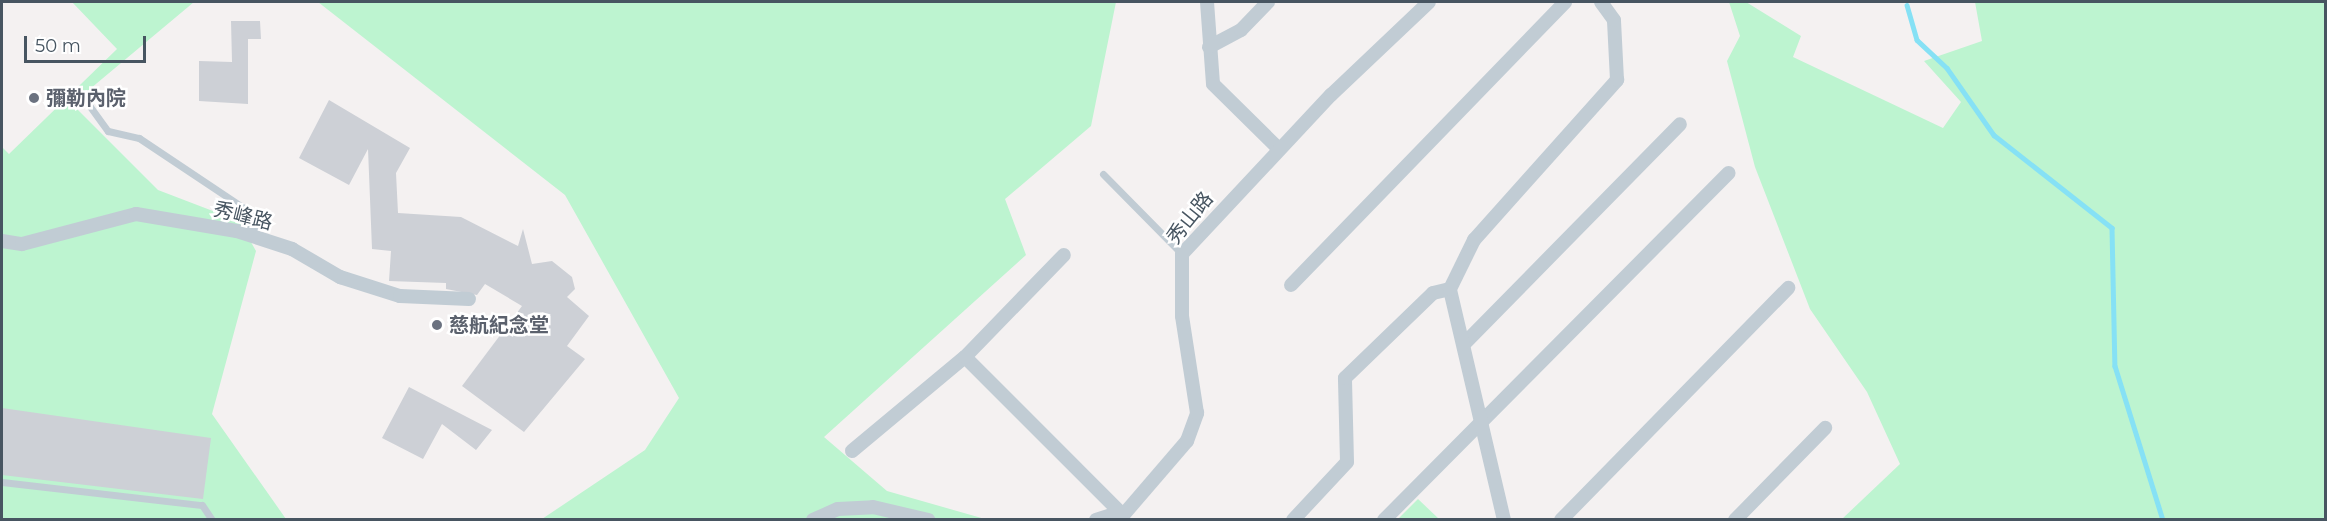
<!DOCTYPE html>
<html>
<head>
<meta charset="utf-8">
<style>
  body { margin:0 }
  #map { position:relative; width:2327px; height:521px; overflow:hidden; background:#f4f1f1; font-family:Montserrat,"Noto Sans TC",sans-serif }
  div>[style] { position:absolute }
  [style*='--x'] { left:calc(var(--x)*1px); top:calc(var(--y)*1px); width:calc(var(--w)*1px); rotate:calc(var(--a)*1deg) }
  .green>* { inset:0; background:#bdf4d0 }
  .stream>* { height:4.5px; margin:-2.25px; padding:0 2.25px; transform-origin:2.25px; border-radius:2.25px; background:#86e1f5 }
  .building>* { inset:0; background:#cdd0d6 }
  .lane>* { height:7px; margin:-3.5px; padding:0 3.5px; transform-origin:3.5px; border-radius:3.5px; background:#c1ccd4 }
  .street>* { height:14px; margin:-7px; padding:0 7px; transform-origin:7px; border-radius:7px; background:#c1ccd4 }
  .dots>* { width:16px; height:16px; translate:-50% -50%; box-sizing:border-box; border:3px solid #fff; border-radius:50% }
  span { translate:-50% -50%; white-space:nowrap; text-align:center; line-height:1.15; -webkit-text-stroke:5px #fff; paint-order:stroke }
  .worship-label { font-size:20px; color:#5b616d; font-weight:700 }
  .left { translate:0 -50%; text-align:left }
  .street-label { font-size:20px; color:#475561 }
  .frame { position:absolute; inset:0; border:3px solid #475561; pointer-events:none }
  .scale { position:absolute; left:24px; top:36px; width:122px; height:27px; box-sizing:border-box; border:3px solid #475561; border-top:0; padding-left:8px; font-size:18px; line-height:21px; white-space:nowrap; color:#475561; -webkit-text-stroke:4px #fff; paint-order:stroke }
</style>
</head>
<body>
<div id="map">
  <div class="green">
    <div style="clip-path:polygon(72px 2px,194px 2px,72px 104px,158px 190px,239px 221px,256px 251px,212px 414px,286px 519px,2px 519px,2px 147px,9px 154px,117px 49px)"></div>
    <div style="clip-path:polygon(318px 2px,1116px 2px,1091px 126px,1005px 199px,1026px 255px,824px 437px,887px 491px,985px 519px,542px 519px,645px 450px,679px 398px,565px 195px)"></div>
    <div style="clip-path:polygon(1729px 2px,1746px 2px,1801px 36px,1793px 57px,1943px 128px,1961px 102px,1924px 61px,1982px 41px,1975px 2px,2325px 2px,2325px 519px,1842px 519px,1900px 464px,1867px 392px,1810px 309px,1755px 167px,1727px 61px,1740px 36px)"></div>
    <div style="clip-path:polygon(1418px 499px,1439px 519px,1398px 519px)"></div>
  </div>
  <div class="stream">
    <div style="--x:1907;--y:5;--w:36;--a:74"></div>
    <div style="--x:1917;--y:40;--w:41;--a:43"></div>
    <div style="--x:1947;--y:68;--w:82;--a:55"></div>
    <div style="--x:1994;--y:135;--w:150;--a:38.2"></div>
    <div style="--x:2112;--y:228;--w:138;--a:88.8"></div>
    <div style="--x:2115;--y:366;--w:161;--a:72.7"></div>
  </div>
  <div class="building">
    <div style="clip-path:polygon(231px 21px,260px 21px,261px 39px,248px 39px,248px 104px,199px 101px,199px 61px,232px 62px)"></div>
    <div style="clip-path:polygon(329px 100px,410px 148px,396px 173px,398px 213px,461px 217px,518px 246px,523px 229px,532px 264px,552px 261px,572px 277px,575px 289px,567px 297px,589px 316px,567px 346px,585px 359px,524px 432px,462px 386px,522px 306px,485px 284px,477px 295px,446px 289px,446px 283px,389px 281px,391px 251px,372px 249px,368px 149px,349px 185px,299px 158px)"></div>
    <div style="clip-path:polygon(409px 387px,492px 430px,476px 450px,442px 424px,423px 459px,382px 438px)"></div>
    <div style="clip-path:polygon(2px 408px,211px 438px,203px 499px,2px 475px)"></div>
  </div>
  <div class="lane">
    <div style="--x:86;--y:101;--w:37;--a:54"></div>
    <div style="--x:108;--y:131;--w:32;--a:13"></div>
    <div style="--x:139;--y:138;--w:133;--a:33.7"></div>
    <div style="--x:250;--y:212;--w:17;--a:73"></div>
    <div style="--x:255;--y:228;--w:13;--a:171"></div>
    <div style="--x:1103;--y:174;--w:112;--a:45.4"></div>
    <div style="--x:2;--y:482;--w:201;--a:6.6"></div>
    <div style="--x:202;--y:505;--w:18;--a:56"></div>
  </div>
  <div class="street">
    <div style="--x:1207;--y:2;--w:82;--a:85.8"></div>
    <div style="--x:1213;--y:84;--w:93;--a:44.6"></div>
    <div style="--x:1209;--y:47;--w:36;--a:-28"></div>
    <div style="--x:1241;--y:30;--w:39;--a:-46"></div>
    <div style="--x:2;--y:241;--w:20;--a:9"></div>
    <div style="--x:22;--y:244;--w:118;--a:-14.7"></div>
    <div style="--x:136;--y:214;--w:102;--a:9.6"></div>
    <div style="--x:237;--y:231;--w:58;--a:18.1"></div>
    <div style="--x:292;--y:249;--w:56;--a:30.3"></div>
    <div style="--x:340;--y:277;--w:63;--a:17.6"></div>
    <div style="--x:400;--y:296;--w:69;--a:2.5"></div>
    <div style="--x:1291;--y:285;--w:394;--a:-45.9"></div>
    <div style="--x:1464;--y:344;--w:308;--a:-45.5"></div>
    <div style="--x:965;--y:357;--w:219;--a:45"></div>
    <div style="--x:852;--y:451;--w:147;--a:-39.8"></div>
    <div style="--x:965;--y:357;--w:142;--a:-45.9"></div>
    <div style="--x:813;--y:520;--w:27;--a:-24"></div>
    <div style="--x:838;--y:509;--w:35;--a:-3"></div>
    <div style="--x:873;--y:507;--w:57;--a:13.3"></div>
    <div style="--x:1096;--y:520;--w:25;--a:-18"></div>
    <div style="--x:1119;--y:520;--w:104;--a:-49.3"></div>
    <div style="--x:1187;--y:441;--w:30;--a:-70"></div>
    <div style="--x:1197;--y:413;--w:98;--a:-98.8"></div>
    <div style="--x:1182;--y:316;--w:62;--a:-90"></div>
    <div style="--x:1182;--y:254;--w:218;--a:-46.9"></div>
    <div style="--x:1331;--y:95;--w:135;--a:-43.5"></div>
    <div style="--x:1293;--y:520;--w:79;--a:-47"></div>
    <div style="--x:1347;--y:462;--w:84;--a:-91.4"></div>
    <div style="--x:1345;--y:378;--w:122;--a:-44"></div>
    <div style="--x:1433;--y:293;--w:17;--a:-13"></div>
    <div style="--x:1384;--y:520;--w:489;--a:-45.2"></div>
    <div style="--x:1504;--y:520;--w:237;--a:-103.2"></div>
    <div style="--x:1450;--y:289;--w:55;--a:-63.9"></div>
    <div style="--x:1474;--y:240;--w:215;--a:-48.2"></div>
    <div style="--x:1617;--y:80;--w:60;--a:-92.9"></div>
    <div style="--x:1614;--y:20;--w:22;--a:-126"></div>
    <div style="--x:1561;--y:520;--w:325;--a:-45.6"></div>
    <div style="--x:1735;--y:520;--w:129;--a:-45.6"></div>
  </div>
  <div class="dots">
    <div style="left:34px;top:98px;background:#6b7280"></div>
    <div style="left:437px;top:325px;background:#6b7280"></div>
  </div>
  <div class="worship-label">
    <span class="left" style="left:46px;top:98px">彌勒內院</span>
    <span class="left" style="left:449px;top:325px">慈航紀念堂</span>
  </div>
  <div class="street-label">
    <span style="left:243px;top:216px;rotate:14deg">秀峰路</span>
    <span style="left:1190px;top:218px;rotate:-51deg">秀山路</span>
  </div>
  <div class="frame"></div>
  <div class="scale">50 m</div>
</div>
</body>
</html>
